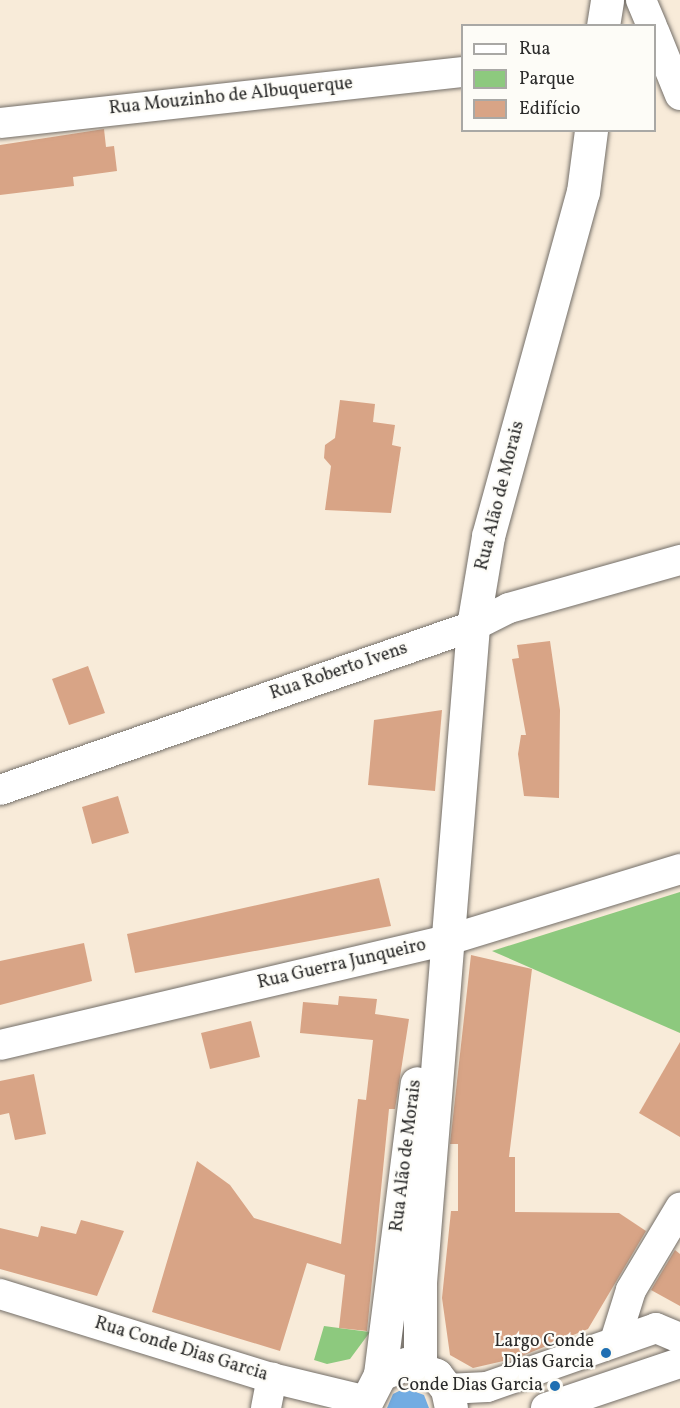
<!DOCTYPE html>
<html>
<head>
<meta charset="utf-8">
<style>
  body { margin:0 }
  #map { position:relative; width:680px; height:1408px; overflow:hidden; background:#f8ebd9; font-family:Vollkorn,serif }
  div>[style] { position:absolute }
  [style*='--x'] { left:calc(var(--x)*1px); top:calc(var(--y)*1px); width:calc(var(--w)*1px); rotate:calc(var(--a)*1deg) }
  .green>* { inset:0; background:#8dc97e }
  .water>* { inset:0; background:#72ace2 }
  .building>* { inset:0; background:#d8a486 }
  .roads { filter:drop-shadow(0 0 2px #736e68) drop-shadow(0 0 2px #736e68) }
  .minor>* { height:30px; margin:-15px; padding:0 15px; transform-origin:15px; border-radius:15px; background:#fff }
  .tertiary>* { height:33px; margin:-16.5px; padding:0 16.5px; transform-origin:16.5px; border-radius:16.5px; background:#fff }
  .dots>* { width:16px; height:16px; translate:-50% -50%; box-sizing:border-box; border:3px solid #fdfcf7; border-radius:50% }
  span { translate:-50% -50%; white-space:nowrap; text-align:center; line-height:1.15; -webkit-text-stroke:4.5px #fdfcf7; paint-order:stroke }
  .street-label { font-size:18px; color:#2b2b2b }
  .poi-label { font-size:18px; color:#2b2b2b }
  .right { translate:-100% -50%; text-align:right }
  .legend { position:absolute; left:461px; top:24px; width:195px; height:108px; box-sizing:border-box; background:#fdfcf7; border:2px solid #a9a8a5; margin:0; padding:8px 10px; list-style:none; font-size:18px; color:#2b2b2b }
  .legend li { display:flex; align-items:center; gap:12px; height:30px }
  .legend b { width:30px; border:2px solid #a9a8a5 }
</style>
</head>
<body>
<div id="map">
  <div class="green">
    <div style="clip-path:polygon(680px 892px,680px 1033px,492px 951px)"></div>
    <div style="clip-path:polygon(324px 1326px,339px 1328px,370px 1332px,350px 1359px,327px 1364px,314px 1360px)"></div>
  </div>
  <div class="water">
    <div style="clip-path:polygon(405px 1388px,424px 1395px,429px 1408px,387px 1408px,393px 1394px)"></div>
  </div>
  <div class="building">
    <div style="clip-path:polygon(104px 129px,106px 147px,114px 146px,117px 171px,73px 177px,74px 186px,0 195px,0 145px)"></div>
    <div style="clip-path:polygon(340px 400px,375px 404px,373px 422px,395px 425px,392px 445px,401px 447px,391px 513px,325px 510px,331px 466px,324px 458px,325px 445px,335px 438px)"></div>
    <div style="clip-path:polygon(550px 641px,560px 710px,559px 798px,524px 796px,518px 754px,521px 735px,526px 735px,512px 659px,519px 658px,517px 645px)"></div>
    <div style="clip-path:polygon(88px 666px,105px 713px,69px 725px,52px 679px)"></div>
    <div style="clip-path:polygon(442px 710px,435px 791px,368px 785px,374px 720px)"></div>
    <div style="clip-path:polygon(118px 796px,129px 833px,92px 844px,82px 807px)"></div>
    <div style="clip-path:polygon(379px 878px,391px 926px,135px 973px,127px 934px)"></div>
    <div style="clip-path:polygon(84px 943px,92px 981px,0 1005px,0 961px)"></div>
    <div style="clip-path:polygon(471px 955px,532px 969px,509px 1157px,515px 1157px,515px 1212px,619px 1213px,646px 1231px,588px 1329px,517px 1358px,473px 1368px,450px 1355px,442px 1298px,451px 1211px,458px 1211px,458px 1144px,450px 1144px)"></div>
    <div style="clip-path:polygon(339px 996px,377px 999px,375px 1014px,409px 1019px,395px 1109px,389px 1109px,367px 1331px,339px 1328px,345px 1275px,307px 1263px,280px 1351px,152px 1312px,197px 1161px,230px 1185px,254px 1218px,341px 1244px,358px 1099px,366px 1100px,373px 1040px,300px 1033px,303px 1002px,338px 1005px)"></div>
    <div style="clip-path:polygon(251px 1021px,260px 1057px,210px 1069px,201px 1033px)"></div>
    <div style="clip-path:polygon(680px 1042px,680px 1137px,639px 1113px)"></div>
    <div style="clip-path:polygon(34px 1074px,46px 1134px,15px 1140px,9px 1113px,0 1115px,0 1081px)"></div>
    <div style="clip-path:polygon(81px 1220px,124px 1231px,97px 1296px,0 1269px,0 1228px,38px 1237px,41px 1226px,76px 1234px)"></div>
    <div style="clip-path:polygon(675px 1250px,680px 1254px,680px 1306px,651px 1290px)"></div>
  </div>
  <div class="roads">
    <div class="minor">
      <div style="--x:641;--y:0;--w:28;--a:67"></div>
      <div style="--x:654;--y:31;--w:69;--a:67.9"></div>
      <div style="--x:0;--y:123;--w:465;--a:-6.3"></div>
      <div style="--x:0;--y:790;--w:501;--a:-19.12"></div>
      <div style="--x:473;--y:626;--w:40;--a:-26.6"></div>
      <div style="--x:509;--y:608;--w:178;--a:-15.7"></div>
      <div style="--x:0;--y:1045;--w:457;--a:-13.2"></div>
      <div style="--x:445;--y:941;--w:246;--a:-17"></div>
      <div style="--x:0;--y:1294;--w:285;--a:17.2"></div>
      <div style="--x:272;--y:1378;--w:94;--a:13.6"></div>
      <div style="--x:615;--y:1341;--w:53;--a:-72.6"></div>
      <div style="--x:631;--y:1290;--w:96;--a:-59.1"></div>
      <div style="--x:447;--y:1389;--w:40;--a:-2.9"></div>
      <div style="--x:487;--y:1387;--w:179;--a:-19.2"></div>
      <div style="--x:656;--y:1328;--w:26;--a:23"></div>
      <div style="--x:266;--y:1408;--w:31;--a:-79"></div>
      <div style="--x:546;--y:1408;--w:141;--a:-18.6"></div>
    </div>
    <div class="tertiary">
      <div style="--x:603;--y:26;--w:26;--a:-81"></div>
      <div style="--x:420;--y:1366;--w:84;--a:-90"></div>
      <div style="--x:420;--y:1282;--w:658;--a:-85.38"></div>
      <div style="--x:473;--y:626;--w:91;--a:-80.5"></div>
      <div style="--x:488;--y:536;--w:357;--a:-74.6"></div>
      <div style="--x:583;--y:192;--w:63;--a:-82.6"></div>
      <div style="--x:380;--y:1374;--w:293;--a:-82.8"></div>
      <div style="--x:363;--y:1408;--w:38;--a:-63"></div>
      <div style="--x:380;--y:1374;--w:28;--a:-21"></div>
      <div style="--x:406;--y:1364;--w:32;--a:20"></div>
      <div style="--x:436;--y:1375;--w:18;--a:52"></div>
      <div style="--x:447;--y:1389;--w:19;--a:78"></div>
    </div>
  </div>
  <div class="dots">
    <div style="left:606px;top:1353px;background:#1f6fb2"></div>
    <div style="left:555px;top:1386px;background:#1f6fb2"></div>
  </div>
  <div class="street-label">
    <span style="left:231px;top:97px;rotate:-6deg">Rua Mouzinho de Albuquerque</span>
    <span style="left:501px;top:496px;rotate:-76deg">Rua Alão de Morais</span>
    <span style="left:339px;top:672px;rotate:-19deg">Rua Roberto Ivens</span>
    <span style="left:342px;top:965px;rotate:-13deg">Rua Guerra Junqueiro</span>
    <span style="left:407px;top:1156px;rotate:-83deg">Rua Alão de Morais</span>
    <span style="left:181px;top:1350px;rotate:17deg">Rua Conde Dias Garcia</span>
  </div>
  <div class="poi-label">
    <span class="right" style="left:594px;top:1353px">Largo Conde<br>Dias Garcia</span>
    <span class="right" style="left:543px;top:1386px">Conde Dias Garcia</span>
  </div>
  <ul class="legend">
  <li><b style="height:8px;background:#fff"></b>Rua</li>
  <li><b style="height:16px;background:#8dc97e"></b>Parque</li>
  <li><b style="height:16px;background:#d8a486"></b>Edifício</li>
  </ul>
</div>
</body>
</html>
